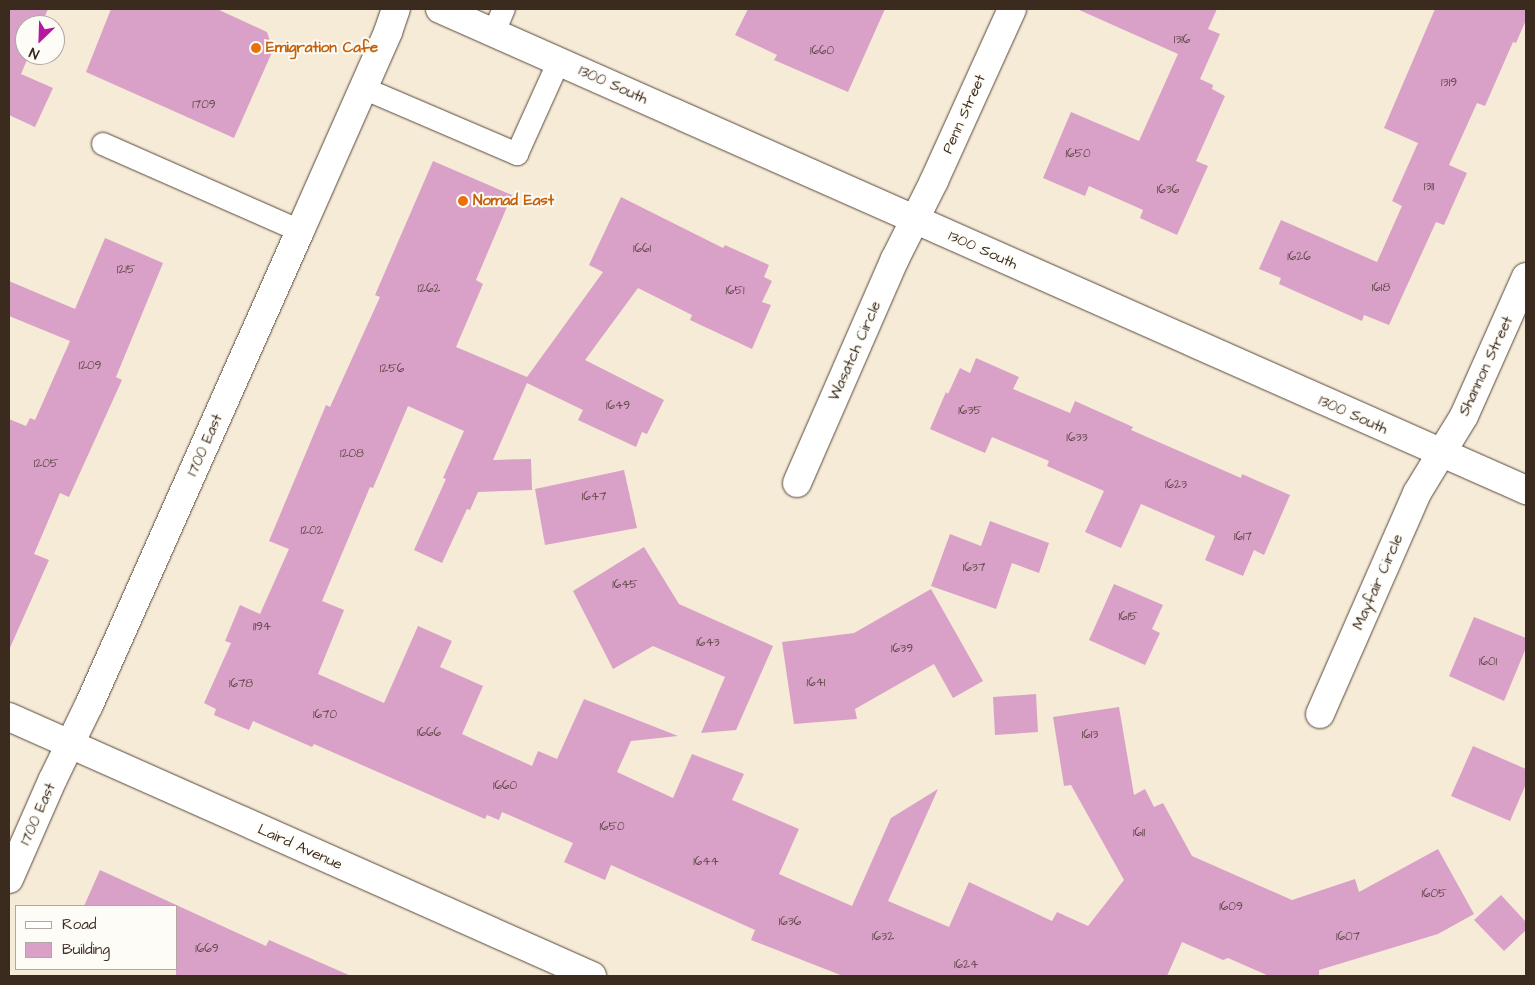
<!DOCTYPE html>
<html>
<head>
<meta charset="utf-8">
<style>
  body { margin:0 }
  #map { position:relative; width:1535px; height:985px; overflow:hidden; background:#f6ebd7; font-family:"Architects Daughter",sans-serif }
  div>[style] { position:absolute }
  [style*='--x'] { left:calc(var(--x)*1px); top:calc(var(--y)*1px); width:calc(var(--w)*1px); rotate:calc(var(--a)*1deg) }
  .building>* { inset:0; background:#d9a1c8 }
  .roads { filter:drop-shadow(0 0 1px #57473a) drop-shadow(0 0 1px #57473a) }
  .service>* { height:22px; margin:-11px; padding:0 11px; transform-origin:11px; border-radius:11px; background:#fff }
  .minor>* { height:28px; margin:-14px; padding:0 14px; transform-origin:14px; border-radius:14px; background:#fff }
  .tertiary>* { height:28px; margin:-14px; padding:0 14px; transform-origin:14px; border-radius:14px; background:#fff }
  .dots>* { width:14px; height:14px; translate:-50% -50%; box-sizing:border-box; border:2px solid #fdfcf7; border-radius:50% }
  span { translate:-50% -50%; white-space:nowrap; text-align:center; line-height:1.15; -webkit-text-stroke:4px #fdfcf7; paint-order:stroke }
  .number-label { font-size:12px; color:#624848 }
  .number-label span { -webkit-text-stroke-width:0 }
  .food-label { font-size:15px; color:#c56008; font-weight:700 }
  .left { translate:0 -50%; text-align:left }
  .street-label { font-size:15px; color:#3b2a1e }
  .frame { position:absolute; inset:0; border:10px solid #3b2a1e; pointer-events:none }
  .legend { position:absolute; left:15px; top:905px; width:162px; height:65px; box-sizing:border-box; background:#fdfcf7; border:1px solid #afa8a0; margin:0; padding:6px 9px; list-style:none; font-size:15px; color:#3b2a1e }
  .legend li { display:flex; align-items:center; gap:10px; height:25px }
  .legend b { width:25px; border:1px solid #afa8a0 }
  .north { position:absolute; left:15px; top:15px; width:50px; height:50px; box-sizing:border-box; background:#fdfcf7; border:1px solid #afa8a0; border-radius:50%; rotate:204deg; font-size:14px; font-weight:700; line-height:20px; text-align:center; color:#3b2a1e }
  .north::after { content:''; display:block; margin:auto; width:18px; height:22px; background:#b5179e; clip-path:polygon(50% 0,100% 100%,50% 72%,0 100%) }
</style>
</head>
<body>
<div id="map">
  <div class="building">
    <div style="clip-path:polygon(9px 9px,48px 9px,41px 25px,25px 25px,25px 55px,29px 55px,21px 74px,53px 88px,35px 127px,9px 115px)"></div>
    <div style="clip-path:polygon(111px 9px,217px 9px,267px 32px,273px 50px,234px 138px,86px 72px)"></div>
    <div style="clip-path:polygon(748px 9px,885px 9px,848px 92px,774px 60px,777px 55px,735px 35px)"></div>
    <div style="clip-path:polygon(1077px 9px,1217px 9px,1208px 29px,1220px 34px,1200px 79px,1213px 85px,1212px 89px,1225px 96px,1196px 161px,1208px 166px,1177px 235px,1140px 218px,1143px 210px,1089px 186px,1085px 196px,1043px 178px,1071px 112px,1139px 141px,1178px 54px)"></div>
    <div style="clip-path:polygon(1435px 9px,1526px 9px,1526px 20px,1516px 43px,1513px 42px,1485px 106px,1477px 103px,1449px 165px,1467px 173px,1444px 225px,1436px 222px,1389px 325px,1364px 315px,1362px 321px,1279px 284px,1281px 278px,1259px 269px,1281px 220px,1377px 262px,1402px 206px,1392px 201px,1418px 143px,1384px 128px)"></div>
    <div style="clip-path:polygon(433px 161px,512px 195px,476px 280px,483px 284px,456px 347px,527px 377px,603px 272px,589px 265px,621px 197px,723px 248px,725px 245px,769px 265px,764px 277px,772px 281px,762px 302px,771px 305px,752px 349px,690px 320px,692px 315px,638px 288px,585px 360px,664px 400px,647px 434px,642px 432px,636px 447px,578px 420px,583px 410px,527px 383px,493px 460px,531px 459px,532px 490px,478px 492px,470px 510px,467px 509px,442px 563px,414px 550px,446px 479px,443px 478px,464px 431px,408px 406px,373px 488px,370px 487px,322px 601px,344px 610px,318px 674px,384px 703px,418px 626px,452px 641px,440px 667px,483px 686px,462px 734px,532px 766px,538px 751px,557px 759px,584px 699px,678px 736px,631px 741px,617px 772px,673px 798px,692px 754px,744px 774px,732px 800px,799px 829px,779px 874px,852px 906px,891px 818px,938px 789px,888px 901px,949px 927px,969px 882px,1052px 921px,1057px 912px,1088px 926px,1124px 880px,1071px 785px,1064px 786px,1053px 717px,1119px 707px,1134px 795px,1145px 789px,1154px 807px,1163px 803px,1192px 856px,1292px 900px,1355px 879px,1359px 892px,1438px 849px,1474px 914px,1438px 934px,1319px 970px,1319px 976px,1269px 976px,1228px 958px,1223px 960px,1182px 942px,1167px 976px,843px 976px,751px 940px,755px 930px,611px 865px,605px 880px,564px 862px,573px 843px,502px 812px,499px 820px,487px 815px,485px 819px,314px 744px,312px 747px,253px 721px,249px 730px,214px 715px,216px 709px,204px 703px,231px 643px,225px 641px,240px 605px,260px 614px,289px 549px,269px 541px,326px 405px,330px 407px,380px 297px,375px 295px)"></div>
    <div style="clip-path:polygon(105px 238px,163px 263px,116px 377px,122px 380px,69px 497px,60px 493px,34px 554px,49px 560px,9px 650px,9px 419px,26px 426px,30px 418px,35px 420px,70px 341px,9px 316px,9px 281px,75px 309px)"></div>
    <div style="clip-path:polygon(976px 358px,1019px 377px,1013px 389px,1070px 413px,1075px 401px,1133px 427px,1131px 430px,1241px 478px,1242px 474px,1290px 495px,1264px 555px,1254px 550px,1243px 576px,1205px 560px,1215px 536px,1141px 504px,1121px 548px,1085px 532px,1104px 491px,1047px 466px,1049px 461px,992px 437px,985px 453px,930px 429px,946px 392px,948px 394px,960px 368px,970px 373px)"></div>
    <div style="clip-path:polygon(624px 470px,637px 528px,545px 545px,535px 489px)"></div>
    <div style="clip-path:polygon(990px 521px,1049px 543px,1039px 573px,1012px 563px,996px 609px,931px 586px,950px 534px,981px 546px)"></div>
    <div style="clip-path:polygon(644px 547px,679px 604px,773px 646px,736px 730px,701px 733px,725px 677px,653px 646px,613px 669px,573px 591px)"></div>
    <div style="clip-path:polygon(1114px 584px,1163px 605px,1152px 629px,1160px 633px,1145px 665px,1089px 640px)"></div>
    <div style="clip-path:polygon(931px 589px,983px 681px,953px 698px,934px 664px,855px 709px,857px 719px,794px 724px,782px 642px,854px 633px)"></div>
    <div style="clip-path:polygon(1474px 617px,1526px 638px,1526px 648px,1504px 701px,1449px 676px)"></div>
    <div style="clip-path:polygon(1036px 694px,1038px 732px,995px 735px,993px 697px)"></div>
    <div style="clip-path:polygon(1473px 746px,1526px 769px,1526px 784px,1510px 821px,1451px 796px)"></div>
    <div style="clip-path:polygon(100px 870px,266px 946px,269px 940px,351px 976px,176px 976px,176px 906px,84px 906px)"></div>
    <div style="clip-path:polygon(1501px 895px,1526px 922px,1526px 930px,1504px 951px,1474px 920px)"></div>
  </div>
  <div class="roads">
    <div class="service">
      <div style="--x:494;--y:32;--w:25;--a:-67"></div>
      <div style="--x:363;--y:88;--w:168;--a:23.2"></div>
      <div style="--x:517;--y:154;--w:102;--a:-65.7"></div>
      <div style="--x:103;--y:144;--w:215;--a:23.8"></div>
    </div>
    <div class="minor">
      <div style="--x:797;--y:483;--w:244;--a:-66.4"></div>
      <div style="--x:895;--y:259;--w:87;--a:-63.4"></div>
      <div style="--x:934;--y:181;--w:189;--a:-65.6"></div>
      <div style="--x:1320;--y:714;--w:241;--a:-66.3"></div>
      <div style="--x:1417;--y:493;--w:90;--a:-58.6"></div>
      <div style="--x:1464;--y:416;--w:152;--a:-66"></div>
      <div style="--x:9;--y:717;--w:638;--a:23.95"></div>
      <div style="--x:9;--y:879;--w:109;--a:-66.3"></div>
      <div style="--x:53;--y:779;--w:82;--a:-64.1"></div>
      <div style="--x:89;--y:705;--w:519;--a:-66"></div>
      <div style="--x:300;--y:231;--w:218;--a:-66.1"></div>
      <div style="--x:388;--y:32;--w:24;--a:-71"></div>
    </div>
    <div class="tertiary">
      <div style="--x:440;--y:9;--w:1188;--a:23.89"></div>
    </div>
  </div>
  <div class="dots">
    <div style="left:256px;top:48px;background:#e8710a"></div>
    <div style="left:463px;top:201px;background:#e8710a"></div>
  </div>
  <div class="number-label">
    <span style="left:1182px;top:40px">1316</span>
    <span style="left:822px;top:51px">1660</span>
    <span style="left:1449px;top:83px">1319</span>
    <span style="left:204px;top:105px">1709</span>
    <span style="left:1078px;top:154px">1650</span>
    <span style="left:1429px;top:187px">1311</span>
    <span style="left:1168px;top:190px">1636</span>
    <span style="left:642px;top:249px">1661</span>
    <span style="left:1299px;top:257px">1626</span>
    <span style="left:126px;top:270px">1215</span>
    <span style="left:1381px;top:288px">1618</span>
    <span style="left:429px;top:289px">1262</span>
    <span style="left:735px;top:291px">1651</span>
    <span style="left:90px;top:366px">1209</span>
    <span style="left:392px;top:369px">1256</span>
    <span style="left:618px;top:406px">1649</span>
    <span style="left:970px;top:411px">1635</span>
    <span style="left:1077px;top:438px">1633</span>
    <span style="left:352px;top:454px">1208</span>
    <span style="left:46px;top:464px">1205</span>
    <span style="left:1176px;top:485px">1623</span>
    <span style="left:594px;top:497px">1647</span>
    <span style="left:312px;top:531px">1202</span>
    <span style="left:1243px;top:537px">1617</span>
    <span style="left:974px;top:568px">1637</span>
    <span style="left:625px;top:585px">1645</span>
    <span style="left:1128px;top:617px">1615</span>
    <span style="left:262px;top:627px">1194</span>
    <span style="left:708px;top:643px">1643</span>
    <span style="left:902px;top:649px">1639</span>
    <span style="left:1488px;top:662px">1601</span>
    <span style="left:816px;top:683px">1641</span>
    <span style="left:241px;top:684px">1678</span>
    <span style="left:325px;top:715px">1670</span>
    <span style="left:429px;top:733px">1666</span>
    <span style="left:1090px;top:735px">1613</span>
    <span style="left:505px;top:786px">1660</span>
    <span style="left:612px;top:827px">1650</span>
    <span style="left:1139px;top:833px">1611</span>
    <span style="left:706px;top:862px">1644</span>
    <span style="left:1434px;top:894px">1605</span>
    <span style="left:1231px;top:907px">1609</span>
    <span style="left:790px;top:922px">1636</span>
    <span style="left:883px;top:937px">1632</span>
    <span style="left:1348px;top:937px">1607</span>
    <span style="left:207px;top:949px">1669</span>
    <span style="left:966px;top:965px">1624</span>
  </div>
  <div class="food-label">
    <span class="left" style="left:266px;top:48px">Emigration Cafe</span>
    <span class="left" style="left:473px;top:201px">Nomad East</span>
  </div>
  <div class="street-label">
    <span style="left:613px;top:85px;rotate:24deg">1300 South</span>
    <span style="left:964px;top:114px;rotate:-66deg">Penn Street</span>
    <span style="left:983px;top:250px;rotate:24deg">1300 South</span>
    <span style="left:855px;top:351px;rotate:-66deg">Wasatch Circle</span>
    <span style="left:1486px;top:366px;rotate:-65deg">Shannon Street</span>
    <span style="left:1353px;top:415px;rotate:24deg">1300 South</span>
    <span style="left:205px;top:445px;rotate:-66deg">1700 East</span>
    <span style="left:1378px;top:582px;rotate:-66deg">Mayfair Circle</span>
    <span style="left:38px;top:814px;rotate:-66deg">1700 East</span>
    <span style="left:300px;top:847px;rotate:24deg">Laird Avenue</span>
  </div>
  <div class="frame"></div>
  <ul class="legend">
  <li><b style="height:6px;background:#fff"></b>Road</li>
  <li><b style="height:14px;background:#d9a1c8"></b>Building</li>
  </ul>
  <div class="north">N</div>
</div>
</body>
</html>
